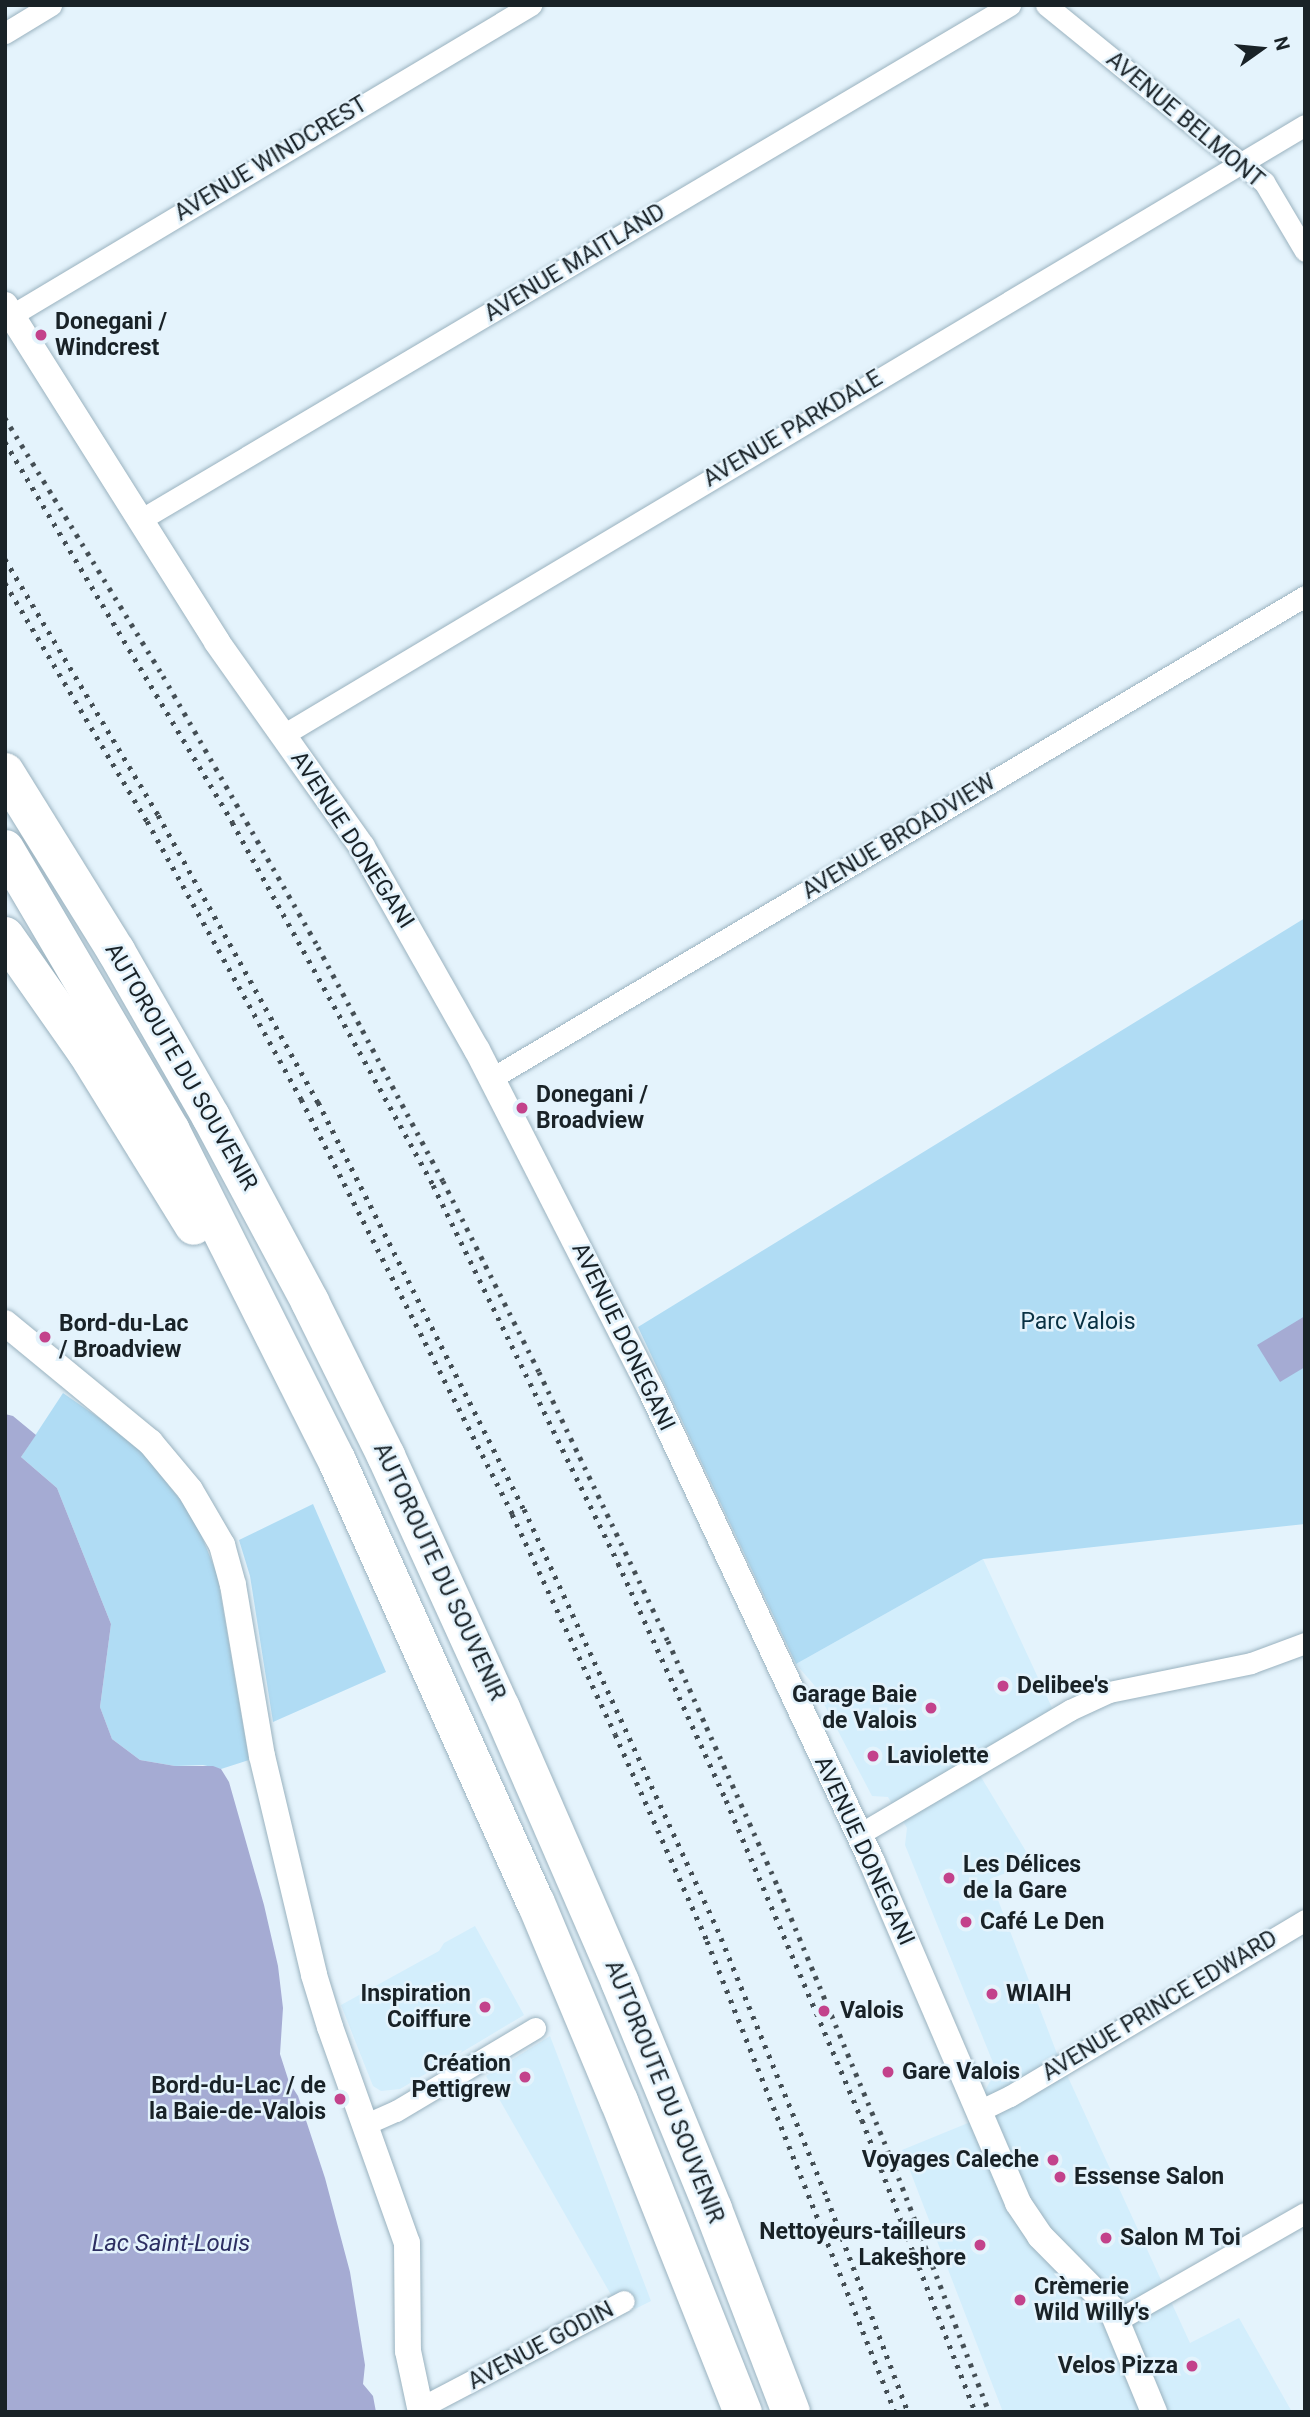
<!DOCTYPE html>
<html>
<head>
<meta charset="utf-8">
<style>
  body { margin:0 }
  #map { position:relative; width:1310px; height:2417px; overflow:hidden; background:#e4f3fc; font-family:Roboto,sans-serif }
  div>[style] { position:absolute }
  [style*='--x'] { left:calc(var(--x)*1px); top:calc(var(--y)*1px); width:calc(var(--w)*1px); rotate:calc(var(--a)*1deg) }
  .built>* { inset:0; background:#d3eefc }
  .green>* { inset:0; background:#b0dcf4 }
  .water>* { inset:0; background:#a5abd3 }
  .roads { filter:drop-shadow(0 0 2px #9ab2bf) drop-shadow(0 0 2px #9ab2bf) }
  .minor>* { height:21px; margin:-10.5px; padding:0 10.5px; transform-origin:10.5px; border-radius:10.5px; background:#fff }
  .tertiary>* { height:26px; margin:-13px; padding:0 13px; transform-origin:13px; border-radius:13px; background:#fff }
  .motorway>* { height:38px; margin:-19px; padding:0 19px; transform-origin:19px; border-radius:19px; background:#fff }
  .rail>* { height:5px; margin-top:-2.5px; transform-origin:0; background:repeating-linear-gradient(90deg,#444e54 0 3.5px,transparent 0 10.5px) }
  .dots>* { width:19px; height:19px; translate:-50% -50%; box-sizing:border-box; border:4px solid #e4f3fc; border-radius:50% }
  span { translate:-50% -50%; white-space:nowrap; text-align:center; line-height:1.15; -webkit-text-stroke:5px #e4f3fc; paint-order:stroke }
  .street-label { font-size:23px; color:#192227 }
  .poi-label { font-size:23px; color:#192227; font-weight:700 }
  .left { translate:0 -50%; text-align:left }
  .right { translate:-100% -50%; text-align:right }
  .park-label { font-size:23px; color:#093143 }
  .water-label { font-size:24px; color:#2d2f62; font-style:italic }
  .frame { position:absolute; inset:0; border:7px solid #192227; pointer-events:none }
  .north { position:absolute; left:1226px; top:14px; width:70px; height:70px; -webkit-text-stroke:5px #e4f3fc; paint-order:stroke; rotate:75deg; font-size:19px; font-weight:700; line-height:28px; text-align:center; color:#192227 }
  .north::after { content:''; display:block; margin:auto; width:24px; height:32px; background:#192227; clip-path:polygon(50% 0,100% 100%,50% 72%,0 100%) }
</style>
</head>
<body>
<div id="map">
  <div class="built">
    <div style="clip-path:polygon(983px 1559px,1060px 1725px,978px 1772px,1033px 1863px,990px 1879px,1056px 2051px,1190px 2343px,1239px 2318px,1292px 2412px,1003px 2412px,902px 2150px,968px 2123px,996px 2070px,905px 1845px,907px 1828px,888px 1797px,872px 1796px,814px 1685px,796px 1664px)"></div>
    <div style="clip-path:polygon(475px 1926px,524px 2015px,400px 2089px,381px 2091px,373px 2086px,341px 2005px,439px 1951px,444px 1943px)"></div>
    <div style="clip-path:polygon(550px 2036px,651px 2301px,635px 2309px,625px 2294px,614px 2300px,486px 2076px)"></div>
  </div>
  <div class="green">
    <div style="clip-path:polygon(1305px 918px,1305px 1524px,983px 1559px,796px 1664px,638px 1327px)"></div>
    <div style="clip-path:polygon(63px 1393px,128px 1438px,142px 1452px,185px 1506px,200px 1532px,217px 1574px,249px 1760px,221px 1769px,203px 1765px,175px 1766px,140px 1760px,112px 1739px,100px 1707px,111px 1624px,57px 1488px,21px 1457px)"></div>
    <div style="clip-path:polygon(313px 1504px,386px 1672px,273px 1722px,250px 1576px,239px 1540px)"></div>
  </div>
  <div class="water">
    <div style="clip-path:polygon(1305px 1316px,1305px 1367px,1280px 1382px,1257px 1345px)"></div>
    <div style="clip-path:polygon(5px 1414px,13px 1416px,36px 1435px,21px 1457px,57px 1488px,111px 1624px,100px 1707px,112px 1739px,140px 1760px,175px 1766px,213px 1766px,221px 1769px,229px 1782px,264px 1905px,278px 1966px,283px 2008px,280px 2054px,289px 2082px,298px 2096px,325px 2178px,350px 2272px,365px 2365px,363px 2384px,373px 2396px,376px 2412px,5px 2412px)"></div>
  </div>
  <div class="roads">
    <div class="minor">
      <div style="--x:1046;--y:5;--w:281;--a:39.1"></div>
      <div style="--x:1264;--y:182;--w:80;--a:59.3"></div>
      <div style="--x:5;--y:33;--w:54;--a:-31.3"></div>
      <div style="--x:12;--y:315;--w:605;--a:-30.85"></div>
      <div style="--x:140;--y:520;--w:1011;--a:-30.62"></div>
      <div style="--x:283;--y:735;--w:1190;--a:-30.83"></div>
      <div style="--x:492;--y:1078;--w:945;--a:-30.66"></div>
      <div style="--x:858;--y:1835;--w:246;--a:-30.5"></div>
      <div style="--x:1070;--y:1710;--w:43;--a:-24.8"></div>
      <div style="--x:1109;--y:1692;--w:145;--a:-11.5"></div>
      <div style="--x:1251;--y:1663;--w:58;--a:-20.3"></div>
      <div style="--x:979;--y:2111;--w:34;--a:-26"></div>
      <div style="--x:1010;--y:2096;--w:344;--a:-30.8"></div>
      <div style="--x:364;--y:2125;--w:35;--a:-24"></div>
      <div style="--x:396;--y:2111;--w:162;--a:-30.8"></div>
      <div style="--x:1118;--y:2320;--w:215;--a:-29.8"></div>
      <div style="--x:420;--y:2408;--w:230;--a:-27.7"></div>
    </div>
    <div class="tertiary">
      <div style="--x:5;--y:305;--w:398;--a:57.8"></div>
      <div style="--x:217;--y:642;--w:251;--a:54.7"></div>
      <div style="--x:362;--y:847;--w:233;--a:60.5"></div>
      <div style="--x:477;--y:1050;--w:380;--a:62.9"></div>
      <div style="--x:650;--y:1388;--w:523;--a:64.9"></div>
      <div style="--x:872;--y:1862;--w:371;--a:66.8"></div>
      <div style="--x:1018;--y:2203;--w:40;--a:56"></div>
      <div style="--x:1040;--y:2236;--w:101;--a:45.4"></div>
      <div style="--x:1111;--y:2308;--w:113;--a:67.5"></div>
      <div style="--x:5;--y:1323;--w:188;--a:39.4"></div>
      <div style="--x:150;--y:1442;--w:62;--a:50.2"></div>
      <div style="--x:190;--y:1490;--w:64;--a:59.8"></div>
      <div style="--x:222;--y:1545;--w:41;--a:74.6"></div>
      <div style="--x:233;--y:1585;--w:173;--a:80.4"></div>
      <div style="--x:262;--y:1756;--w:225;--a:76.6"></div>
      <div style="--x:314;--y:1975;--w:54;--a:72.9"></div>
      <div style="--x:330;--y:2027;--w:229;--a:70.4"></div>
      <div style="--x:407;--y:2243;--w:108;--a:89.5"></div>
      <div style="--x:408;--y:2351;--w:62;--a:78"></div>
    </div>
    <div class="motorway">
      <div style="--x:5;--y:772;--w:211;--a:58.2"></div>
      <div style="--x:116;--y:951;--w:191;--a:60.2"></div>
      <div style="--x:211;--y:1117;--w:210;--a:61.8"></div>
      <div style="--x:310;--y:1302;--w:172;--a:63.7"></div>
      <div style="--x:386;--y:1456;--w:277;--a:65.5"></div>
      <div style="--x:501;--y:1708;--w:299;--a:66.5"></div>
      <div style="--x:620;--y:1982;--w:245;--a:67.7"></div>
      <div style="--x:713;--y:2209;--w:217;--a:69"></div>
      <div style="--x:5;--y:849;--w:327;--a:59.5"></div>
      <div style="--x:171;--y:1131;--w:369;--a:63.3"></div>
      <div style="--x:337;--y:1461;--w:485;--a:65.8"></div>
      <div style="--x:536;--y:1903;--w:215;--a:67.3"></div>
      <div style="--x:619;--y:2101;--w:335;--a:68.3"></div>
      <div style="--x:5;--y:936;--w:143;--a:55"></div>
      <div style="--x:87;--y:1053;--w:203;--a:58.3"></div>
    </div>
  </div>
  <div class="rail">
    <div style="--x:5;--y:418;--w:303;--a:58.5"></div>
    <div style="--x:163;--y:676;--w:312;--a:60.2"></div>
    <div style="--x:318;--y:947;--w:265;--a:61.9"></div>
    <div style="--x:443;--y:1181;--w:214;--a:63.3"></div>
    <div style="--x:539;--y:1372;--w:298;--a:64.4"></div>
    <div style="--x:668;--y:1641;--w:272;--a:65.9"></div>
    <div style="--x:779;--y:1889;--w:291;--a:67.4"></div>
    <div style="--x:891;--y:2158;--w:272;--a:68.9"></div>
    <div style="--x:5;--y:442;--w:443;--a:59.1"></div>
    <div style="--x:232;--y:822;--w:415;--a:61"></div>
    <div style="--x:433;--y:1185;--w:421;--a:63.9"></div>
    <div style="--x:618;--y:1563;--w:260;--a:65.5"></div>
    <div style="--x:726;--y:1800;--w:348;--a:67"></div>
    <div style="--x:862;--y:2120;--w:313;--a:68.8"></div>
    <div style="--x:5;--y:559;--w:298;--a:59.1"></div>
    <div style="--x:158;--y:815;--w:329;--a:60.9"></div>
    <div style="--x:318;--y:1102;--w:456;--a:63.2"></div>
    <div style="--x:524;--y:1509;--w:472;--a:65.3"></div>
    <div style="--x:721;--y:1938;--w:281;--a:67.8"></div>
    <div style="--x:827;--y:2198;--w:229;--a:69.3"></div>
    <div style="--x:5;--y:583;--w:277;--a:59.2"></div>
    <div style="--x:147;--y:821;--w:318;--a:61"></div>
    <div style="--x:301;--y:1099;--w:466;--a:63"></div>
    <div style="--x:512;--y:1514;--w:243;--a:64.9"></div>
    <div style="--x:615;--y:1734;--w:227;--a:66"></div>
    <div style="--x:707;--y:1941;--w:507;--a:68.24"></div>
  </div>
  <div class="dots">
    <div style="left:41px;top:335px;background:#c3428b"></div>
    <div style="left:522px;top:1108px;background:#c3428b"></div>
    <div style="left:45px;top:1337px;background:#c3428b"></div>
    <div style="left:1003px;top:1686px;background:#c3428b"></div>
    <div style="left:931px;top:1708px;background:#c3428b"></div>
    <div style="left:873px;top:1756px;background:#c3428b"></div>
    <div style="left:949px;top:1878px;background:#c3428b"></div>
    <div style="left:966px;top:1922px;background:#c3428b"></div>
    <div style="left:992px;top:1994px;background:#c3428b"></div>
    <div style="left:485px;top:2007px;background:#c3428b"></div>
    <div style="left:824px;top:2011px;background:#c3428b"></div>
    <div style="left:888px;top:2072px;background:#c3428b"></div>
    <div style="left:525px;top:2077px;background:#c3428b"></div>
    <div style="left:340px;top:2099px;background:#c3428b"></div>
    <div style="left:1053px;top:2160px;background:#c3428b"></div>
    <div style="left:1060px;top:2177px;background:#c3428b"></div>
    <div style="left:1106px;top:2238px;background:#c3428b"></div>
    <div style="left:980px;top:2245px;background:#c3428b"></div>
    <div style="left:1020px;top:2300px;background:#c3428b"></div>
    <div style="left:1192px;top:2366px;background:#c3428b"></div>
  </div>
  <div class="street-label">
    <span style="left:1185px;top:120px;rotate:40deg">AVENUE BELMONT</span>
    <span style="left:271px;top:159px;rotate:-31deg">AVENUE WINDCREST</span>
    <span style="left:575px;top:263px;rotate:-31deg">AVENUE MAITLAND</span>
    <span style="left:793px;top:429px;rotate:-31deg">AVENUE PARKDALE</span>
    <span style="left:899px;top:837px;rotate:-31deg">AVENUE BROADVIEW</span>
    <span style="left:352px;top:840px;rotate:57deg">AVENUE DONEGANI</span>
    <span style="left:181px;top:1067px;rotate:60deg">AUTOROUTE DU SOUVENIR</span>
    <span style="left:623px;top:1337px;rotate:64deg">AVENUE DONEGANI</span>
    <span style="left:439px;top:1572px;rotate:65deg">AUTOROUTE DU SOUVENIR</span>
    <span style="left:864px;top:1851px;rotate:65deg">AVENUE DONEGANI</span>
    <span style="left:1160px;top:2006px;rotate:-31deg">AVENUE PRINCE EDWARD</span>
    <span style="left:664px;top:2092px;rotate:68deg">AUTOROUTE DU SOUVENIR</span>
    <span style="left:541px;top:2346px;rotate:-28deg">AVENUE GODIN</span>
  </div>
  <div class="poi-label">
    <span class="left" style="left:55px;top:335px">Donegani /<br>Windcrest</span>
    <span class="left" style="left:536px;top:1108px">Donegani /<br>Broadview</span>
    <span class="left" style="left:59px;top:1337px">Bord-du-Lac<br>/ Broadview</span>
    <span class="left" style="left:1017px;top:1686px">Delibee's</span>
    <span class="right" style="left:917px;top:1708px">Garage Baie<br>de Valois</span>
    <span class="left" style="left:887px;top:1756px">Laviolette</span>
    <span class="left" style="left:963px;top:1878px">Les Délices<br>de la Gare</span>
    <span class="left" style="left:980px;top:1922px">Café Le Den</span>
    <span class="right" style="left:471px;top:2007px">Inspiration<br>Coiffure</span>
    <span class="left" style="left:1006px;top:1994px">WIAIH</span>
    <span class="left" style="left:840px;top:2011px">Valois</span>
    <span class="right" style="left:511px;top:2077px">Création<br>Pettigrew</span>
    <span class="left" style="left:902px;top:2072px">Gare Valois</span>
    <span class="right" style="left:326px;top:2099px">Bord-du-Lac / de<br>la Baie-de-Valois</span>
    <span class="right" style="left:1039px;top:2160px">Voyages Caleche</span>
    <span class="left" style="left:1074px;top:2177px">Essense Salon</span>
    <span class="right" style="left:966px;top:2245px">Nettoyeurs-tailleurs<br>Lakeshore</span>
    <span class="left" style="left:1120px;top:2238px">Salon M Toi</span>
    <span class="left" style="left:1034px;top:2300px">Crèmerie<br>Wild Willy's</span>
    <span class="right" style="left:1178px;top:2366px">Velos Pizza</span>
  </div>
  <div class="park-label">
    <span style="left:1078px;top:1322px">Parc Valois</span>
  </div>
  <div class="water-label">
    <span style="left:171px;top:2244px">Lac Saint-Louis</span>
  </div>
  <div class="frame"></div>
  <div class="north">N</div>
</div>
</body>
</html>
